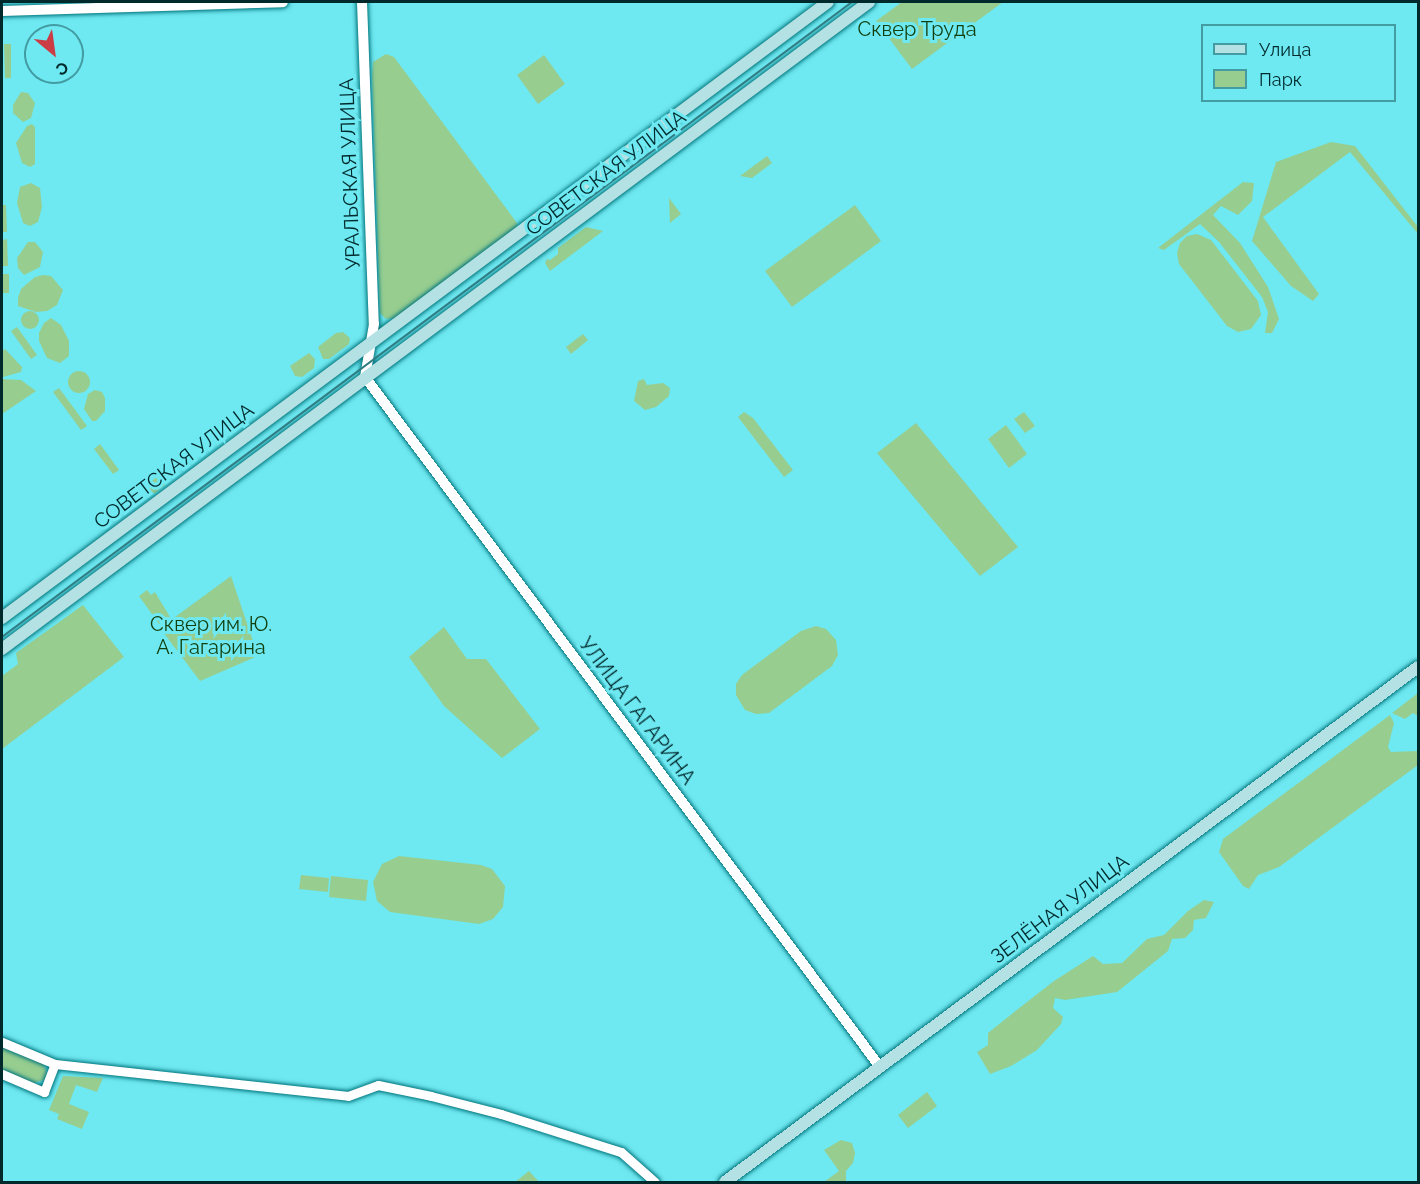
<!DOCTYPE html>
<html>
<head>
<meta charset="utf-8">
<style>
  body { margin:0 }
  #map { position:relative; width:1420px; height:1184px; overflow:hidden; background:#6ee8f1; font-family:Raleway,sans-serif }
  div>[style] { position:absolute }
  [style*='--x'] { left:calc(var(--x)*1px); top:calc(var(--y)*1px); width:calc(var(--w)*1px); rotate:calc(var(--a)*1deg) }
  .green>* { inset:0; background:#97ce90 }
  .round { border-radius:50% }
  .roads { filter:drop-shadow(0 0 2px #00757c) drop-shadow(0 0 2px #00757c) }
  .minor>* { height:9px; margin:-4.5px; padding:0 4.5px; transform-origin:4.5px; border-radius:4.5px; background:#fff }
  .tertiary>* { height:10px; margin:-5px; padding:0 5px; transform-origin:5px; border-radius:5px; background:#fff }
  .secondary>* { height:12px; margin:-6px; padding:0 6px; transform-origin:6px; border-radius:6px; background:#b4e1e3 }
  .tram>* { height:1.5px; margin:-0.75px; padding:0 0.75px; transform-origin:0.75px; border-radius:0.75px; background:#307c82 }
  span { translate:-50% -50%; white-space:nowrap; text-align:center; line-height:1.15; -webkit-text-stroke:6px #6ee8f1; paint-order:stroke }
  .park-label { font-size:20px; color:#123f0e }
  .street-label { font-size:20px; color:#00292c }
  .frame { position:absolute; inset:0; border:3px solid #00292c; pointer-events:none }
  .legend { position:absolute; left:1201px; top:24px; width:195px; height:78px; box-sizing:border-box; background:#6ee8f1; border:2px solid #429ca2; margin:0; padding:8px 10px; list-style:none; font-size:18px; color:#00292c }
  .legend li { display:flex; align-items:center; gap:12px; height:30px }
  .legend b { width:30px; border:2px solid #429ca2 }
  .north { position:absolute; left:24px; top:24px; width:60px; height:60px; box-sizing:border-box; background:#6ee8f1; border:2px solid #429ca2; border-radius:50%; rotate:151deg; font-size:16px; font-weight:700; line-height:24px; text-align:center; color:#00292c }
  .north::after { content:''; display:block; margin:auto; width:21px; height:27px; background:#cc3c44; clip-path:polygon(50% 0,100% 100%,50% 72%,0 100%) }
</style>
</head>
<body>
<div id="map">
  <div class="green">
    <div style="clip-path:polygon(902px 2px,1003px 2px,912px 69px,876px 21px)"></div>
    <div style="clip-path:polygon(4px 44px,11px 44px,11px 78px,5px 78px)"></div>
    <div style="clip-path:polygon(386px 54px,394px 57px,517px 223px,516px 229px,396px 318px,386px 319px,380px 313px,372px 76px,373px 62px)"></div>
    <div style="clip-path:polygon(544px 55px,565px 84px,538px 104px,517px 75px)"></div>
    <div style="clip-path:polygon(21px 92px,28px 93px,35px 103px,31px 118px,23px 122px,13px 113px,13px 105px)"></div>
    <div style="clip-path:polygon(32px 124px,35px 127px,35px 164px,30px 167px,22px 163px,16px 143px,27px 126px)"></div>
    <div style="clip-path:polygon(1331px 142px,1355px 146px,1418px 227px,1418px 234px,1350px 152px,1263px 217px,1319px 294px,1313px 301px,1291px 286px,1252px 241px,1276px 162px)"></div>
    <div style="clip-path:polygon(767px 156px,772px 163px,752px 178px,740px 176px)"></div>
    <div style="clip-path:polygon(1243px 182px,1254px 183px,1252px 201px,1238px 215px,1221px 206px,1213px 215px,1240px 243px,1268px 287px,1279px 319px,1272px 333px,1265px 333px,1268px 312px,1262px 297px,1219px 242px,1200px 224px,1164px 250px,1158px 248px)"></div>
    <div style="clip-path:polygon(31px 183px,40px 188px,42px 207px,38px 222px,30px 226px,23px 223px,17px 203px,20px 187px)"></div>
    <div style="clip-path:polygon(669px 198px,681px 214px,670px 223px)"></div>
    <div style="clip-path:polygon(2px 205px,6px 205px,7px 232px,2px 232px)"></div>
    <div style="clip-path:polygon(855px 205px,881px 241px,792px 307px,765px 271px)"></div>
    <div style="clip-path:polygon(586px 227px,603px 231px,550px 271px,545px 263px,547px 259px,550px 260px,558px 254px,558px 248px)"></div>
    <div style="clip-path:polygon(1197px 234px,1211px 240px,1258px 301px,1261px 315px,1251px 329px,1238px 332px,1227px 326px,1179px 264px,1177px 253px,1180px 243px,1187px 236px)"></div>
    <div style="clip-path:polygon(7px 239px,8px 266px,2px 266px,2px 240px)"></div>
    <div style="clip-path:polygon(28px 242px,35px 242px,43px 252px,40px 267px,24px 275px,18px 268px,17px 258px)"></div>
    <div style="clip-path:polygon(2px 274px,9px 274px,9px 293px,2px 293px)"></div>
    <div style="clip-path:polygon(43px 275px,51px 276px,63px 290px,57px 305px,47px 311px,36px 312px,18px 306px,18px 298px,21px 289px,35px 277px)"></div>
    <div class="round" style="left:21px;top:311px;width:18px;height:18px"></div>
    <div style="clip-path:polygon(51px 318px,61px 325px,69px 341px,69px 356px,60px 363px,47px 358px,39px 341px,39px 333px,44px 323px)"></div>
    <div style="clip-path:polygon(17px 327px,37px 355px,31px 359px,11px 331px)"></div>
    <div style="clip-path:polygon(343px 332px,350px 338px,349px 344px,329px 359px,323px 359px,318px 347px,336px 333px)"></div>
    <div style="clip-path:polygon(583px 334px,588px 340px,571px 354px,566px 347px)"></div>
    <div style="clip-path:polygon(5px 349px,22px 367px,21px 372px,3px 377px,2px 351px)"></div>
    <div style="clip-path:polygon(309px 353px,315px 359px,314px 368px,302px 377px,295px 376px,290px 366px)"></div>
    <div class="round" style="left:68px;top:371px;width:22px;height:22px"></div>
    <div style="clip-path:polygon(2px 379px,21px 380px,36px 391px,2px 414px)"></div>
    <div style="clip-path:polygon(644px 379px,647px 385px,663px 383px,670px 388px,669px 396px,656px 407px,645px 410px,634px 401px,638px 381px)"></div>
    <div style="clip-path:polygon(59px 388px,87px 426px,81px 430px,53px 392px)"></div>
    <div style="clip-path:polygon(95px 390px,102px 392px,105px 398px,105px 411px,96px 421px,92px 421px,84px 409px,88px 394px)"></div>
    <div style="clip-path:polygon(744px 412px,753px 418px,793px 470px,784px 477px,738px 417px)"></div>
    <div style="clip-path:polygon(1024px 412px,1035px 426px,1025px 433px,1014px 419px)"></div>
    <div style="clip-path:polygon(916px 423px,1018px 547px,980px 576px,877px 453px)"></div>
    <div style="clip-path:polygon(1006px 425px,1027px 454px,1009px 468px,988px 439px)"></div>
    <div style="clip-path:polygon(100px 444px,119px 470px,113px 474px,94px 449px)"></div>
    <div style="clip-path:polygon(161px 474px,165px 485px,155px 493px,141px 489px)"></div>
    <div style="clip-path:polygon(231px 576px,258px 656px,200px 681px,160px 628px)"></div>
    <div style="clip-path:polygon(147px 590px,151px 595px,155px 592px,170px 617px,159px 624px,139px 596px)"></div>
    <div style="clip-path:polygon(83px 605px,124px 657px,2px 749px,2px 676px,18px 664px,16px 653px)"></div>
    <div style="clip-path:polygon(816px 626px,826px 629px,836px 640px,838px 655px,832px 666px,769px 713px,756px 714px,745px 710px,736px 695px,736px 684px,742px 675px,801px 631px)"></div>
    <div style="clip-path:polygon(444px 627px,467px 659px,486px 659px,540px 729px,502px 758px,444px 706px,409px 657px)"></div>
    <div style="clip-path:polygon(1418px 693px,1418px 716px,1413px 713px,1405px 719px,1392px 713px)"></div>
    <div style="clip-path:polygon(1390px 715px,1394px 723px,1388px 747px,1391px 752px,1418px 751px,1418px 765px,1279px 867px,1258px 875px,1249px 889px,1243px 886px,1219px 852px,1223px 839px)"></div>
    <div style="clip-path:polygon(399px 856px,481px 865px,492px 869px,505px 886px,503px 907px,493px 919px,479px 924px,390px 912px,377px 901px,373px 882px,382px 864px)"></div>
    <div style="clip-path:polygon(301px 875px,329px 878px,328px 892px,299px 889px)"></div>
    <div style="clip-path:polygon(331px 876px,368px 880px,366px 901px,329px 897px)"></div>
    <div style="clip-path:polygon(1204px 900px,1214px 902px,1206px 918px,1194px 920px,1193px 930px,1185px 938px,1172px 939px,1168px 951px,1117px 992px,1065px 1000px,1055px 998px,1053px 1008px,1063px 1017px,1061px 1024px,1037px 1050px,1011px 1066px,990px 1074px,977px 1052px,988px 1045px,988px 1033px,1018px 1009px,1054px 981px,1093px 956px,1103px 964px,1122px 963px,1147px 939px,1164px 935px,1188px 911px)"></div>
    <div style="clip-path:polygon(2px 1046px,43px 1063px,47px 1073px,44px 1080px,33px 1083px,2px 1070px)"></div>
    <div style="clip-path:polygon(63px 1076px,103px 1078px,97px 1092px,76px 1085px,69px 1104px,89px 1112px,82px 1129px,57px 1119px,59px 1114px,49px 1110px)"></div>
    <div style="clip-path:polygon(927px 1092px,937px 1106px,908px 1128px,898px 1115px)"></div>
    <div style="clip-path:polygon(841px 1140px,852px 1143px,855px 1153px,853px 1163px,846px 1171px,846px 1182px,824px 1182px,839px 1171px,824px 1150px)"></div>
    <div style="clip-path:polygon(529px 1171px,539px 1182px,515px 1182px)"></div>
  </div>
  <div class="roads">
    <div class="minor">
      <div style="--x:2;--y:1042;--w:57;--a:22.5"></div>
      <div style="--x:55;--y:1064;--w:295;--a:6.2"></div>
      <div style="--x:348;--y:1096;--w:32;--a:-20"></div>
      <div style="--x:378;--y:1085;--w:54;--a:11.7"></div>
      <div style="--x:431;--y:1096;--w:72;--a:14.4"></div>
      <div style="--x:501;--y:1114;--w:126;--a:17.6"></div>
      <div style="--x:621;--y:1152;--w:45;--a:41.4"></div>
      <div style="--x:2;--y:1074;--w:46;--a:23.2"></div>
      <div style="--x:44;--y:1092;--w:30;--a:-69"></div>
    </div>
    <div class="tertiary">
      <div style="--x:362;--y:2;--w:322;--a:87.9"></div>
      <div style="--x:374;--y:324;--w:54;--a:99.6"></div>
      <div style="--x:365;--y:377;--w:861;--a:53.26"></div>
      <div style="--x:2;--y:11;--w:281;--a:-1.8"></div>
    </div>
    <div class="secondary">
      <div style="--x:2;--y:618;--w:1030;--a:-36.71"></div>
      <div style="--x:2;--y:649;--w:1082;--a:-36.73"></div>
      <div style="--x:725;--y:1182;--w:863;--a:-36.62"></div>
    </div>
  </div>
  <div class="tram">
    <div style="--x:2;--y:637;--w:1061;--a:-36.76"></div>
  </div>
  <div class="park-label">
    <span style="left:917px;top:29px">Сквер Труда</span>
    <span style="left:211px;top:636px">Сквер им. Ю.<br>А. Гагарина</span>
  </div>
  <div class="street-label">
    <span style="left:606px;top:173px;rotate:-37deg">СОВЕТСКАЯ УЛИЦА</span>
    <span style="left:350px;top:174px;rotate:-92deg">УРАЛЬСКАЯ УЛИЦА</span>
    <span style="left:174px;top:466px;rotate:-37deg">СОВЕТСКАЯ УЛИЦА</span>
    <span style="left:637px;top:711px;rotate:53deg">УЛИЦА ГАГАРИНА</span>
    <span style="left:1060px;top:909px;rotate:-37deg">ЗЕЛЁНАЯ УЛИЦА</span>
  </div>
  <div class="frame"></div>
  <ul class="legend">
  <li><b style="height:8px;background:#b4e1e3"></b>Улица</li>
  <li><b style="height:16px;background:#97ce90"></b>Парк</li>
  </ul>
  <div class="north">С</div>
</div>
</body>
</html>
